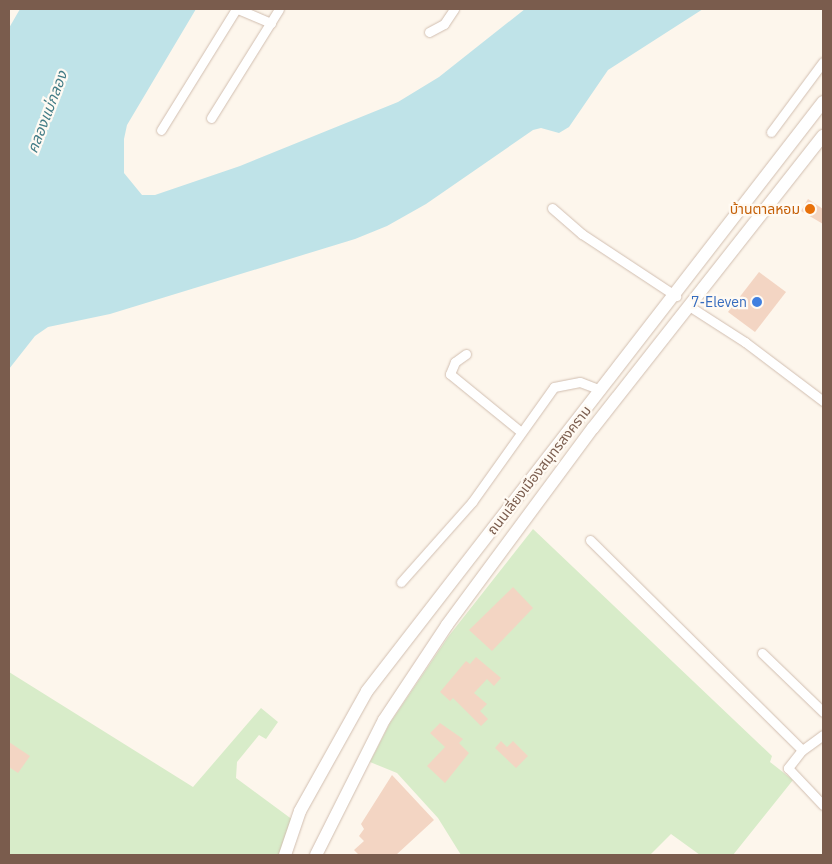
<!DOCTYPE html>
<html>
<head>
<meta charset="utf-8">
<style>
  body { margin:0 }
  #map { position:relative; width:832px; height:864px; overflow:hidden; background:#fdf6ec; font-family:"IBM Plex Sans","Noto Sans Thai",sans-serif }
  div>[style] { position:absolute }
  [style*='--x'] { left:calc(var(--x)*1px); top:calc(var(--y)*1px); width:calc(var(--w)*1px); rotate:calc(var(--a)*1deg) }
  .green>* { inset:0; background:#d8ecc9 }
  .water>* { inset:0; background:#bfe3e8 }
  .building>* { inset:0; background:#f3d5c3 }
  .roads { filter:drop-shadow(0 0 1px #d1beb0) drop-shadow(0 0 1px #d1beb0) }
  .minor>* { height:9px; margin:-4.5px; padding:0 4.5px; transform-origin:4.5px; border-radius:4.5px; background:#fff }
  .secondary>* { height:12px; margin:-6px; padding:0 6px; transform-origin:6px; border-radius:6px; background:#fff }
  .dots>* { width:14px; height:14px; translate:-50% -50%; box-sizing:border-box; border:2px solid #fffaf3; border-radius:50% }
  span { translate:-50% -50%; white-space:nowrap; text-align:center; line-height:1.15; -webkit-text-stroke:4.5px #fffaf3; paint-order:stroke }
  .food-label { font-size:14px; color:#c56008 }
  .right { translate:-100% -50%; text-align:right }
  .shop-label { font-size:14px; color:#366cbe }
  .street-label { font-size:14px; color:#7a5c4d }
  .water-label { font-size:15px; color:#437c86; font-style:italic }
  .frame { position:absolute; inset:0; border:10px solid #7a5c4d; pointer-events:none }
</style>
</head>
<body>
<div id="map">
  <div class="green">
    <div style="clip-path:polygon(533px 529px,772px 756px,770px 762px,793px 780px,733px 855px,700px 855px,671px 834px,650px 855px,461px 855px,438px 818px,397px 773px,370px 762px,390px 723px,448px 637px)"></div>
    <div style="clip-path:polygon(9px 672px,193px 787px,261px 708px,278px 722px,266px 739px,259px 735px,237px 762px,236px 778px,297px 823px,285px 855px,9px 855px)"></div>
  </div>
  <div class="water">
    <div style="clip-path:polygon(20px 9px,196px 9px,127px 125px,124px 139px,124px 173px,142px 195px,155px 195px,240px 166px,398px 102px,439px 77px,525px 9px,703px 9px,608px 70px,569px 127px,559px 133px,541px 128px,533px 130px,426px 204px,387px 226px,355px 239px,110px 314px,48px 327px,35px 336px,9px 369px,9px 28px)"></div>
  </div>
  <div class="building">
    <div style="clip-path:polygon(808px 199px,823px 209px,823px 224px,801px 211px)"></div>
    <div style="clip-path:polygon(759px 272px,786px 292px,755px 332px,728px 312px)"></div>
    <div style="clip-path:polygon(513px 587px,533px 608px,492px 651px,469px 630px)"></div>
    <div style="clip-path:polygon(476px 657px,501px 678px,494px 686px,487px 679px,474px 693px,487px 704px,480px 711px,488px 719px,481px 726px,453px 698px,450px 701px,440px 692px,466px 661px,470px 664px)"></div>
    <div style="clip-path:polygon(440px 723px,463px 739px,459px 743px,469px 753px,445px 783px,427px 766px,445px 747px,430px 733px)"></div>
    <div style="clip-path:polygon(501px 741px,507px 747px,513px 741px,528px 756px,516px 768px,495px 748px)"></div>
    <div style="clip-path:polygon(9px 742px,30px 756px,18px 773px,9px 767px)"></div>
    <div style="clip-path:polygon(392px 775px,434px 820px,396px 855px,359px 855px,354px 850px,364px 841px,359px 836px,364px 829px,361px 824px)"></div>
  </div>
  <div class="roads">
    <div class="minor">
      <div style="--x:238;--y:9;--w:36;--a:23"></div>
      <div style="--x:429;--y:32;--w:17;--a:-28"></div>
      <div style="--x:444;--y:24;--w:18;--a:-56"></div>
      <div style="--x:211;--y:118;--w:128;--a:-58"></div>
      <div style="--x:161;--y:130;--w:142;--a:-58.2"></div>
      <div style="--x:771;--y:132;--w:87;--a:-53.4"></div>
      <div style="--x:552;--y:208;--w:40;--a:41"></div>
      <div style="--x:582;--y:234;--w:113;--a:33.4"></div>
      <div style="--x:689;--y:306;--w:67;--a:32.7"></div>
      <div style="--x:745;--y:342;--w:98;--a:37.1"></div>
      <div style="--x:466;--y:354;--w:14;--a:144"></div>
      <div style="--x:455;--y:362;--w:13;--a:113"></div>
      <div style="--x:450;--y:374;--w:90;--a:39.2"></div>
      <div style="--x:590;--y:540;--w:298;--a:44.7"></div>
      <div style="--x:401;--y:582;--w:107;--a:-48.4"></div>
      <div style="--x:472;--y:502;--w:141;--a:-54.5"></div>
      <div style="--x:554;--y:387;--w:26;--a:-11"></div>
      <div style="--x:580;--y:382;--w:22;--a:21"></div>
      <div style="--x:762;--y:653;--w:85;--a:44"></div>
      <div style="--x:823;--y:735;--w:26;--a:144"></div>
      <div style="--x:802;--y:750;--w:23;--a:128"></div>
      <div style="--x:788;--y:768;--w:51;--a:46.6"></div>
    </div>
    <div class="secondary">
      <div style="--x:285;--y:855;--w:46;--a:-71.2"></div>
      <div style="--x:300;--y:811;--w:137;--a:-60.8"></div>
      <div style="--x:367;--y:691;--w:745;--a:-52.25"></div>
      <div style="--x:316;--y:855;--w:151;--a:-63.3"></div>
      <div style="--x:384;--y:720;--w:114;--a:-56.4"></div>
      <div style="--x:447;--y:625;--w:245;--a:-53.5"></div>
      <div style="--x:593;--y:428;--w:372;--a:-51.8"></div>
    </div>
  </div>
  <div class="dots">
    <div style="left:810px;top:209px;background:#e8710a"></div>
    <div style="left:757px;top:302px;background:#3f7fe0"></div>
  </div>
  <div class="food-label">
    <span class="right" style="left:800px;top:209px">บ้านตาลหอม</span>
  </div>
  <div class="shop-label">
    <span class="right" style="left:747px;top:302px">7-Eleven</span>
  </div>
  <div class="street-label">
    <span style="left:539px;top:470px;rotate:-52deg">ถนนเลี่ยงเมืองสมุทรสงคราม</span>
  </div>
  <div class="water-label">
    <span style="left:47px;top:112px;rotate:-69deg">คลองแม่กลอง</span>
  </div>
  <div class="frame"></div>
</div>
</body>
</html>
